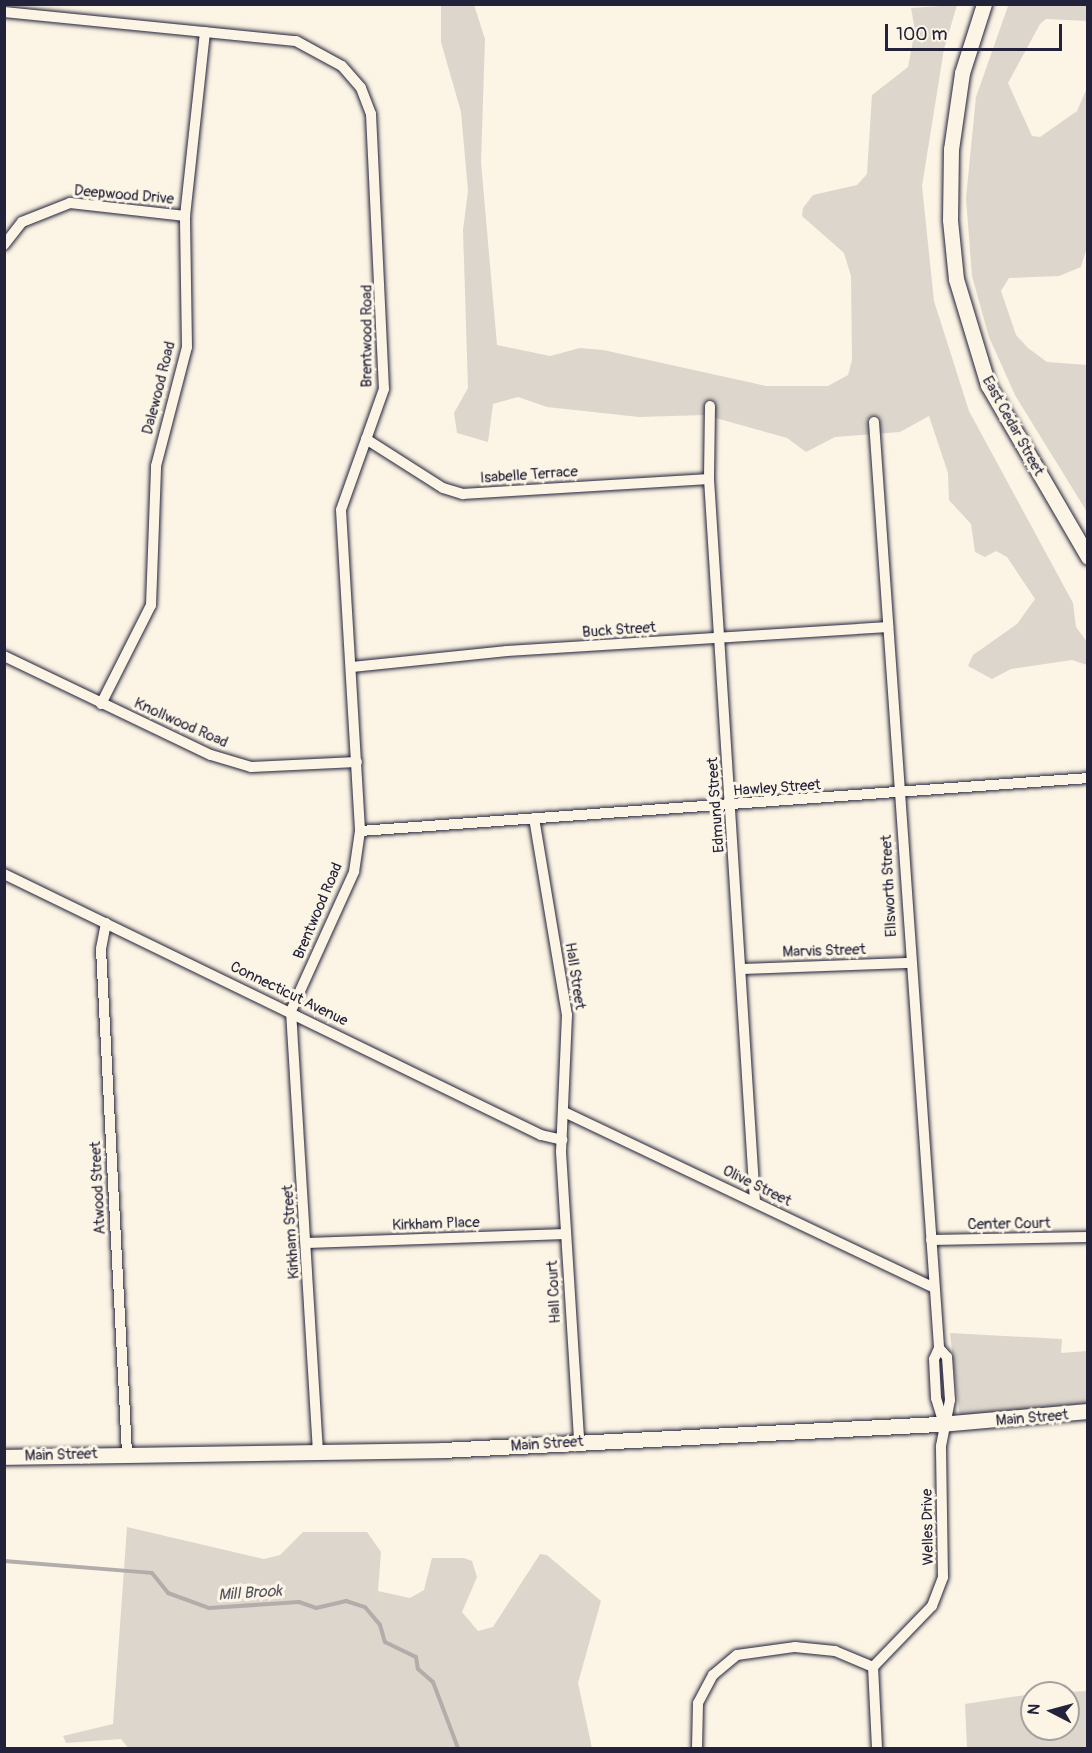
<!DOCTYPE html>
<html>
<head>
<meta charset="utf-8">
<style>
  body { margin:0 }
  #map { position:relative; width:1092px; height:1753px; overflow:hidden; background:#fcf5e5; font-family:Pangolin,sans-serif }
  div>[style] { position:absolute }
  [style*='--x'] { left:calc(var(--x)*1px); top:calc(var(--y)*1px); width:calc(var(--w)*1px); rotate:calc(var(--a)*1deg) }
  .green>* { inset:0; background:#dcd6cc }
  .stream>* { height:4px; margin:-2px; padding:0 2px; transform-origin:2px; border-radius:2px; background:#b2adab }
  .roads { filter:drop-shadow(0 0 2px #22223b) drop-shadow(0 0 2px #22223b) }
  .street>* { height:10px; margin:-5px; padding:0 5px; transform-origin:5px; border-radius:5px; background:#fcf5e5 }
  .secondary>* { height:15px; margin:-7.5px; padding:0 7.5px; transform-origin:7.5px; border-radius:7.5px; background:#fcf5e5 }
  span { translate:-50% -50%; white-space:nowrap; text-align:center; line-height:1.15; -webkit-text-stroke:6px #fcf5e5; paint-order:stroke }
  .street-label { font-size:15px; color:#22223b }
  .water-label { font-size:16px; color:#545362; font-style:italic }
  .frame { position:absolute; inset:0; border:6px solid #22223b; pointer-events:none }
  .north { position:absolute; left:1020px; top:1681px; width:60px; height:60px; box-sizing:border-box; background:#fcf5e5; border:2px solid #a5a1a1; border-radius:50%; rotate:276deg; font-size:16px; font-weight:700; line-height:24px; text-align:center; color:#22223b }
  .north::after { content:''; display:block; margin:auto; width:21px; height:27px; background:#22223b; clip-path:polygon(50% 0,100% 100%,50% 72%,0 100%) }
  .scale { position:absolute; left:885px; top:24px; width:177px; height:27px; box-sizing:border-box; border:3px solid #22223b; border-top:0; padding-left:8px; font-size:18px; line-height:21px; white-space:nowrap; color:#22223b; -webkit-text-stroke:4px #fcf5e5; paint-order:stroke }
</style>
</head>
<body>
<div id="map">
  <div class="green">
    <div style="clip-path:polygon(441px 5px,474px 5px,485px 39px,481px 162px,497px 345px,550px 356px,580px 348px,603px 350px,766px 386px,828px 386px,848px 375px,852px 360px,851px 276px,844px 253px,802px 216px,803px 208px,813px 195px,857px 185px,867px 174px,872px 95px,908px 67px,915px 30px,911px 8px,957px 5px,944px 49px,922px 186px,934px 301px,969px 411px,1073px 603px,1076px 627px,1087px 642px,1087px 665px,1072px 660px,1011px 669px,992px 679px,968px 666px,973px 655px,1017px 624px,1035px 599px,1007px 557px,996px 551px,985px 557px,975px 552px,971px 524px,949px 500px,948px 473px,929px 416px,900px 432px,835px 437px,806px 452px,787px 438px,705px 415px,639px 417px,547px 407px,518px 397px,493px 404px,488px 442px,457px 433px,454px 413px,468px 388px,463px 230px,468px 191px,461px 112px,441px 42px)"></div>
    <div style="clip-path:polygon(1088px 5px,1087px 21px,1046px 19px,1040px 24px,1008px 83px,1032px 136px,1040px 137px,1077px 111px,1087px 88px,1088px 244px,1081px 267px,1059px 276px,1009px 278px,1001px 291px,1016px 335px,1028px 348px,1047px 362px,1087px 365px,1087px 512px,1015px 395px,989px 337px,972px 276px,966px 198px,976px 97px,1008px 6px)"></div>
    <div style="clip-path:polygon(950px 1333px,1062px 1339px,1061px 1353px,1087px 1351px,1087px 1403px,960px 1418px)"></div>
    <div style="clip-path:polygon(127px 1527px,264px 1559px,280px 1555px,303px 1532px,367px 1532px,381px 1552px,378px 1591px,410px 1598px,424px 1590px,432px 1558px,464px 1558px,472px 1561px,477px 1577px,462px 1612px,478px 1631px,493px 1627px,540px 1554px,547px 1555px,601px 1601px,578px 1683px,592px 1748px,128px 1748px,121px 1739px,66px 1743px,63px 1736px,113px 1724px)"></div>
    <div style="clip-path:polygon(1087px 1691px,1087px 1748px,967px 1748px,965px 1704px,1032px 1694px,1032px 1729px,1068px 1729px,1068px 1693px,1044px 1693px)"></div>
  </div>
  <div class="stream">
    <div style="--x:4;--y:1561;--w:148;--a:4.6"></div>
    <div style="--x:152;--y:1573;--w:26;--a:51"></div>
    <div style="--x:168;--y:1593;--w:44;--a:20.1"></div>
    <div style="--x:209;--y:1608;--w:90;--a:-3.8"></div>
    <div style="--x:299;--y:1602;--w:18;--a:19"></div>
    <div style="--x:316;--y:1608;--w:31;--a:-13"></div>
    <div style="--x:346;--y:1601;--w:20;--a:18"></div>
    <div style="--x:365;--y:1607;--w:23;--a:50"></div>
    <div style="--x:380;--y:1625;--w:18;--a:74"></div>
    <div style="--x:385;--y:1642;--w:34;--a:26"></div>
    <div style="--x:416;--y:1657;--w:12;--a:81"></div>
    <div style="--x:418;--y:1669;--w:20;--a:41"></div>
    <div style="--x:433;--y:1682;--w:71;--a:69.3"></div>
  </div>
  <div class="roads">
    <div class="street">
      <div style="--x:4;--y:12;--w:293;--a:5.7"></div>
      <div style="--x:296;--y:41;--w:52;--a:28.5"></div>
      <div style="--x:342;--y:66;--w:29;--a:49"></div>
      <div style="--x:361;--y:88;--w:28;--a:69"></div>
      <div style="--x:371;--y:114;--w:275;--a:87.3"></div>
      <div style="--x:384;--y:389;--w:128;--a:109.6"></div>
      <div style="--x:341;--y:510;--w:322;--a:86.6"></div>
      <div style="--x:360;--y:831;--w:41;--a:98.3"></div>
      <div style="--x:354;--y:872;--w:153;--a:114.4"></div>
      <div style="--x:291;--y:1011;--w:442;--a:86.5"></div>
      <div style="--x:4;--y:245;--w:29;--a:-52"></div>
      <div style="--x:22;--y:222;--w:52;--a:-21.6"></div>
      <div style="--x:70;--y:203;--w:116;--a:6.4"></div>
      <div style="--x:710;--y:406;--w:73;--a:90.8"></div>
      <div style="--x:709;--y:479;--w:724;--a:86.36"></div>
      <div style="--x:874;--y:422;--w:928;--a:85.98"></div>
      <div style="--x:939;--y:1348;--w:12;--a:114"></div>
      <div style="--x:934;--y:1359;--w:39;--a:87"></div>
      <div style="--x:936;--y:1398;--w:27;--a:73"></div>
      <div style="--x:366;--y:439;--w:91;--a:32.5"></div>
      <div style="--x:443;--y:488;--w:21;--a:17"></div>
      <div style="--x:463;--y:494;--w:246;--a:-3.5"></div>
      <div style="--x:4;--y:656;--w:229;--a:25.6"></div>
      <div style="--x:211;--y:755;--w:42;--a:16.7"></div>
      <div style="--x:251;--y:767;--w:106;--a:-2.7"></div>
      <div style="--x:352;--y:667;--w:156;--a:-5.9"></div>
      <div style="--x:507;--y:651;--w:382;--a:-3.6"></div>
      <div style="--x:101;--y:704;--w:111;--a:-63.2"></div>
      <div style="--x:151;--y:605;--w:139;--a:-87.9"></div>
      <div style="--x:156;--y:466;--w:123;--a:-75.4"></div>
      <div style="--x:187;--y:347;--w:131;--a:-90.9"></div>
      <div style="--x:185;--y:216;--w:185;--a:-83.8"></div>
      <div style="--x:534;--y:818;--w:200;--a:80.5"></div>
      <div style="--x:567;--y:1015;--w:137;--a:92.5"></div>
      <div style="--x:561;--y:1152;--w:290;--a:86.4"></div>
      <div style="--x:360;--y:831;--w:730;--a:-4.16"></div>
      <div style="--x:4;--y:874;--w:597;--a:25.92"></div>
      <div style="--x:541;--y:1135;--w:22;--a:13"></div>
      <div style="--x:106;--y:923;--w:26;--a:101"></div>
      <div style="--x:101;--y:949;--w:505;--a:87.05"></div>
      <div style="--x:741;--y:969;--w:167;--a:-2.1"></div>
      <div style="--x:566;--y:1113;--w:407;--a:25.4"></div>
      <div style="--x:931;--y:1240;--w:157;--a:-1.1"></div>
      <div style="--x:307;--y:1243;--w:259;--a:-2"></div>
      <div style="--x:697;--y:1748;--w:45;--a:-88.7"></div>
      <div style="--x:698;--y:1703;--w:32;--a:-62"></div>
      <div style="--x:713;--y:1675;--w:31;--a:-40"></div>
      <div style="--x:737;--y:1655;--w:59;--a:-7.9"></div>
      <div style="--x:795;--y:1647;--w:40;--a:5.7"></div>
      <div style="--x:835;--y:1651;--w:41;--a:22.8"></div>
      <div style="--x:877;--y:1748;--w:81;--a:-92.8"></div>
      <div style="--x:873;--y:1667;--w:85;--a:-46"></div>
      <div style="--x:932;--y:1606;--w:31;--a:-69"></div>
      <div style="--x:943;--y:1577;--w:131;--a:-90.9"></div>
      <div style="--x:941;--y:1446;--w:47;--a:-78.9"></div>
      <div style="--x:950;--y:1400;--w:43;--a:-94"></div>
      <div style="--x:947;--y:1357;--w:12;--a:-132"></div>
    </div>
    <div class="secondary">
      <div style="--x:984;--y:4;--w:72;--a:107.7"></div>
      <div style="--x:962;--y:73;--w:77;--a:98.2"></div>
      <div style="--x:951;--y:149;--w:71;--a:90.8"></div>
      <div style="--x:950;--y:220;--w:59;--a:84.2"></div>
      <div style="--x:956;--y:279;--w:111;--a:73.2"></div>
      <div style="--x:988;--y:385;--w:199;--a:59.8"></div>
      <div style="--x:4;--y:1457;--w:438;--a:-0.9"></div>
      <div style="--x:442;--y:1450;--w:498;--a:-3"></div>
      <div style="--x:939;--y:1424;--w:150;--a:-5"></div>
    </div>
  </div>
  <div class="street-label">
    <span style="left:124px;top:195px;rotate:5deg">Deepwood Drive</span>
    <span style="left:367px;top:336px;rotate:-90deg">Brentwood Road</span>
    <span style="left:159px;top:388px;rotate:-76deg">Dalewood Road</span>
    <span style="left:1013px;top:426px;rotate:61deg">East Cedar Street</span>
    <span style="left:529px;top:475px;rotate:-4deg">Isabelle Terrace</span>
    <span style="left:619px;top:630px;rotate:-4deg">Buck Street</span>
    <span style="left:181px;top:723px;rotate:24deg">Knollwood Road</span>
    <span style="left:777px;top:788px;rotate:-4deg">Hawley Street</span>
    <span style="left:716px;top:805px;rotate:-94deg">Edmund Street</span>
    <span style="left:889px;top:886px;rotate:-93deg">Ellsworth Street</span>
    <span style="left:318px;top:911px;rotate:-67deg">Brentwood Road</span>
    <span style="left:824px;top:951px;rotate:-2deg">Marvis Street</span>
    <span style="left:575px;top:976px;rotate:81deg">Hall Street</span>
    <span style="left:289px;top:994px;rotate:26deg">Connecticut Avenue</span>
    <span style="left:757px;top:1186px;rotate:26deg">Olive Street</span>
    <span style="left:98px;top:1188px;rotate:-93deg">Atwood Street</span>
    <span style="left:436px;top:1224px;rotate:-2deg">Kirkham Place</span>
    <span style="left:1009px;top:1224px;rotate:-1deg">Center Court</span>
    <span style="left:291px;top:1232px;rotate:-94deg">Kirkham Street</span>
    <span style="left:554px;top:1292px;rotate:-93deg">Hall Court</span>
    <span style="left:1032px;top:1418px;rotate:-5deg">Main Street</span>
    <span style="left:547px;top:1444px;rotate:-4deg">Main Street</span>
    <span style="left:61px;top:1455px;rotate:-2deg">Main Street</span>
    <span style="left:928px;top:1527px;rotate:-91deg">Welles Drive</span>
  </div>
  <div class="water-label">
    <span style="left:250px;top:1593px;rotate:-4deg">Mill Brook</span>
  </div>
  <div class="frame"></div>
  <div class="north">N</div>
  <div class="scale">100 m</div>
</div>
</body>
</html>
